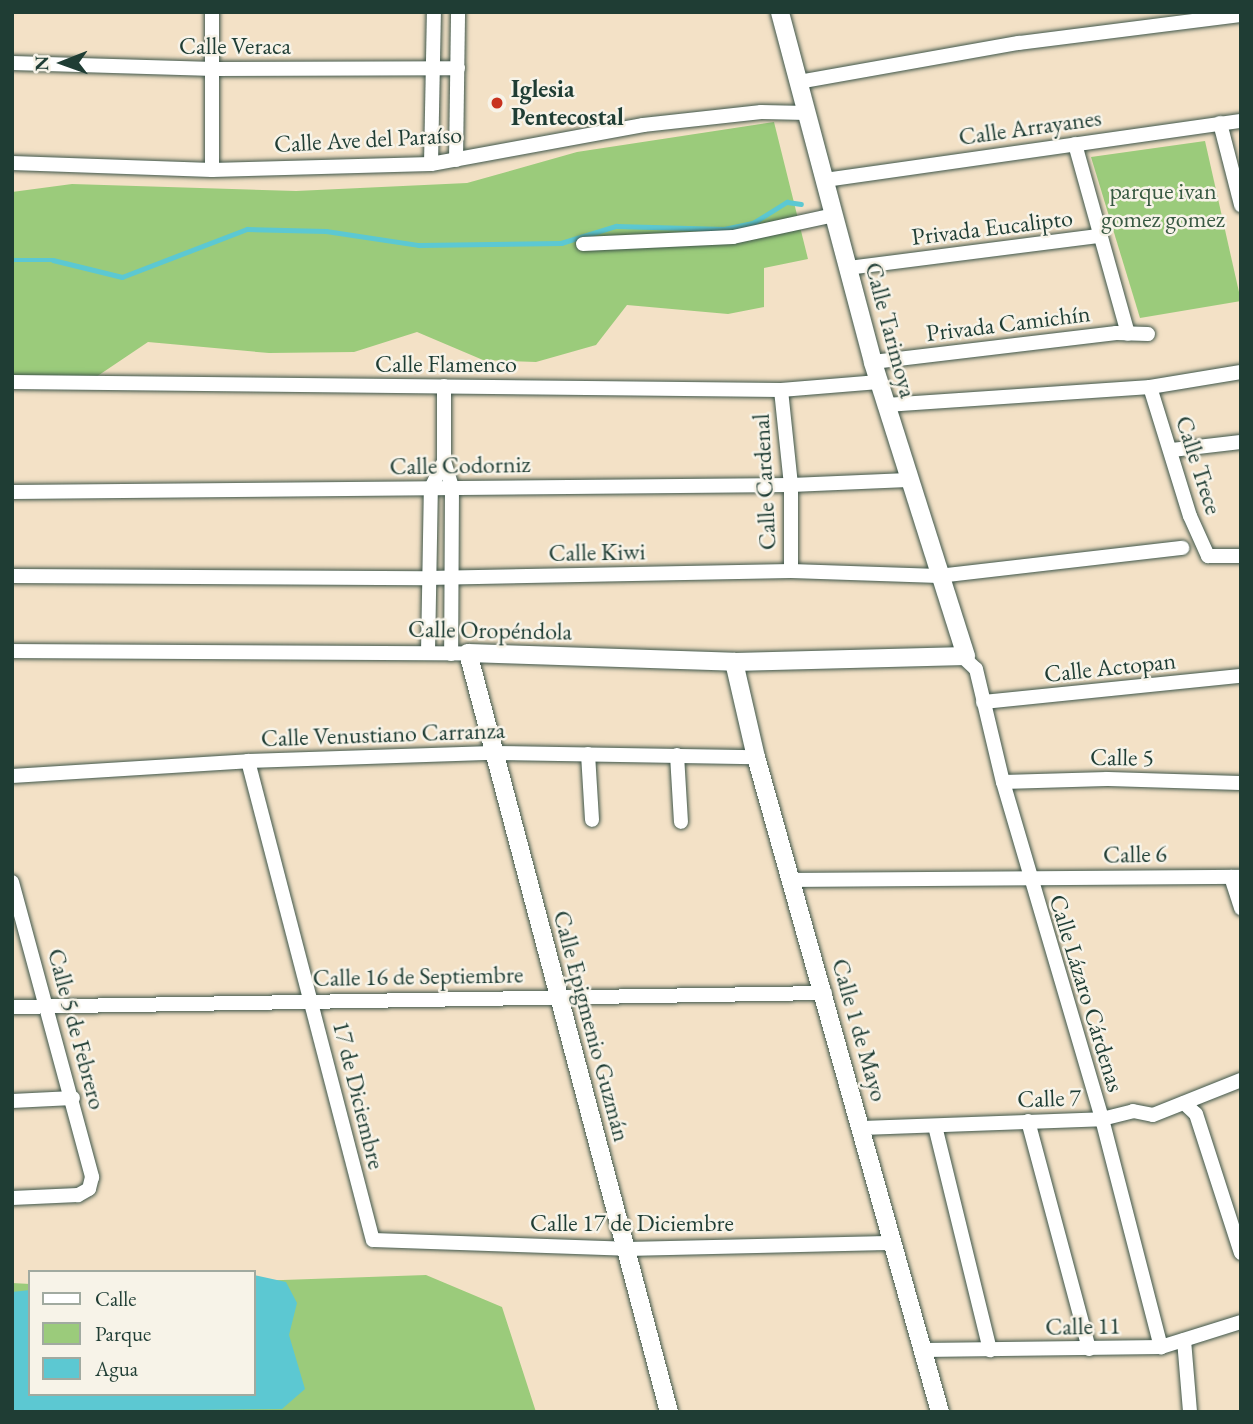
<!DOCTYPE html>
<html>
<head>
<meta charset="utf-8">
<style>
  body { margin:0 }
  #map { position:relative; width:1253px; height:1424px; overflow:hidden; background:#f3e1c6; font-family:"EB Garamond",serif }
  div>[style] { position:absolute }
  [style*='--x'] { left:calc(var(--x)*1px); top:calc(var(--y)*1px); width:calc(var(--w)*1px); rotate:calc(var(--a)*1deg) }
  .green>* { inset:0; background:#9bcb7b }
  .water>* { inset:0; background:#5cc8d2 }
  .stream>* { height:4.5px; margin:-2.25px; padding:0 2.25px; transform-origin:2.25px; border-radius:2.25px; background:#5cc8d2 }
  .roads { filter:drop-shadow(0 0 2px #3f564a) drop-shadow(0 0 2px #3f564a) }
  .minor>* { height:14px; margin:-7px; padding:0 7px; transform-origin:7px; border-radius:7px; background:#fff }
  .tertiary>* { height:18px; margin:-9px; padding:0 9px; transform-origin:9px; border-radius:9px; background:#fff }
  .dots>* { width:19px; height:19px; translate:-50% -50%; box-sizing:border-box; border:4px solid #f7f3e8; border-radius:50% }
  span { translate:-50% -50%; white-space:nowrap; text-align:center; line-height:1.15; -webkit-text-stroke:5px #f7f3e8; paint-order:stroke }
  .street-label { font-size:24px; color:#1f3d34 }
  .poi-label { font-size:24px; color:#1f3d34; font-weight:700 }
  .left { translate:0 -50%; text-align:left }
  .park-label { font-size:24px; color:#385942 }
  .frame { position:absolute; inset:0; border:14px solid #1f3d34; pointer-events:none }
  .legend { position:absolute; left:28px; top:1270px; width:228px; height:126px; box-sizing:border-box; background:#f7f3e8; border:2px solid #a1aaa0; margin:0; padding:9px 12px; list-style:none; font-size:21px; color:#1f3d34 }
  .legend li { display:flex; align-items:center; gap:14px; height:35px }
  .legend b { width:35px; border:2px solid #a1aaa0 }
  .north { position:absolute; left:28px; top:28px; width:70px; height:70px; -webkit-text-stroke:5px #f7f3e8; paint-order:stroke; rotate:269deg; font-size:19px; font-weight:700; line-height:28px; text-align:center; color:#1f3d34 }
  .north::after { content:''; display:block; margin:auto; width:24px; height:32px; background:#1f3d34; clip-path:polygon(50% 0,100% 100%,50% 72%,0 100%) }
</style>
</head>
<body>
<div id="map">
  <div class="green">
    <div style="clip-path:polygon(774px 122px,808px 259px,764px 268px,764px 307px,728px 314px,627px 305px,596px 345px,536px 362px,483px 360px,417px 332px,354px 352px,269px 353px,148px 342px,96px 377px,12px 379px,12px 192px,72px 184px,296px 191px,467px 183px,577px 152px)"></div>
    <div style="clip-path:polygon(1205px 141px,1241px 301px,1140px 318px,1091px 157px)"></div>
    <div style="clip-path:polygon(426px 1275px,502px 1307px,536px 1412px,12px 1412px,12px 1283px,30px 1284px,30px 1394px,254px 1394px,254px 1281px)"></div>
  </div>
  <div class="water">
    <div style="clip-path:polygon(254px 1275px,286px 1282px,297px 1303px,289px 1335px,305px 1389px,282px 1409px,12px 1412px,12px 1292px,30px 1290px,30px 1394px,254px 1394px)"></div>
  </div>
  <div class="stream">
    <div style="--x:12;--y:260;--w:41;--a:0"></div>
    <div style="--x:53;--y:260;--w:71;--a:13.8"></div>
    <div style="--x:122;--y:277;--w:134;--a:-21"></div>
    <div style="--x:247;--y:229;--w:79;--a:1.5"></div>
    <div style="--x:326;--y:231;--w:94;--a:8.6"></div>
    <div style="--x:419;--y:245;--w:142;--a:-0.8"></div>
    <div style="--x:561;--y:243;--w:58;--a:-17.2"></div>
    <div style="--x:616;--y:226;--w:108;--a:1.6"></div>
    <div style="--x:724;--y:229;--w:30;--a:-12"></div>
    <div style="--x:753;--y:223;--w:40;--a:-32"></div>
    <div style="--x:787;--y:202;--w:14;--a:8"></div>
  </div>
  <div class="roads">
    <div class="minor">
      <div style="--x:12;--y:63;--w:202;--a:1.7"></div>
      <div style="--x:214;--y:69;--w:244;--a:-0.2"></div>
      <div style="--x:799;--y:82;--w:223;--a:-10.1"></div>
      <div style="--x:1019;--y:43;--w:224;--a:-7.2"></div>
      <div style="--x:1220;--y:123;--w:85;--a:75.6"></div>
      <div style="--x:1075;--y:144;--w:197;--a:74.4"></div>
      <div style="--x:456;--y:160;--w:148;--a:-89.2"></div>
      <div style="--x:12;--y:163;--w:200;--a:2"></div>
      <div style="--x:212;--y:170;--w:219;--a:-1.6"></div>
      <div style="--x:431;--y:164;--w:216;--a:-10.4"></div>
      <div style="--x:643;--y:125;--w:119;--a:-6.3"></div>
      <div style="--x:761;--y:112;--w:46;--a:1.2"></div>
      <div style="--x:431;--y:164;--w:152;--a:-88.9"></div>
      <div style="--x:212;--y:170;--w:158;--a:-90"></div>
      <div style="--x:825;--y:180;--w:420;--a:-8.1"></div>
      <div style="--x:583;--y:244;--w:150;--a:-2.7"></div>
      <div style="--x:733;--y:237;--w:103;--a:-12.3"></div>
      <div style="--x:848;--y:268;--w:253;--a:-7.3"></div>
      <div style="--x:873;--y:362;--w:245;--a:-6.8"></div>
      <div style="--x:1116;--y:333;--w:32;--a:2"></div>
      <div style="--x:12;--y:382;--w:769;--a:0.6"></div>
      <div style="--x:781;--y:390;--w:98;--a:-4.7"></div>
      <div style="--x:444;--y:386;--w:75;--a:90"></div>
      <div style="--x:444;--y:461;--w:27;--a:73"></div>
      <div style="--x:452;--y:487;--w:167;--a:90.3"></div>
      <div style="--x:1150;--y:387;--w:135;--a:72.8"></div>
      <div style="--x:1190;--y:516;--w:44;--a:65.8"></div>
      <div style="--x:1208;--y:556;--w:33;--a:0"></div>
      <div style="--x:781;--y:390;--w:96;--a:84"></div>
      <div style="--x:791;--y:485;--w:86;--a:90"></div>
      <div style="--x:886;--y:405;--w:265;--a:-3.9"></div>
      <div style="--x:1150;--y:387;--w:92;--a:-9.4"></div>
      <div style="--x:1172;--y:450;--w:69;--a:-6.6"></div>
      <div style="--x:12;--y:492;--w:779;--a:-0.51"></div>
      <div style="--x:791;--y:485;--w:117;--a:-2.4"></div>
      <div style="--x:12;--y:576;--w:415;--a:0.3"></div>
      <div style="--x:427;--y:578;--w:364;--a:-1.1"></div>
      <div style="--x:791;--y:571;--w:148;--a:1.9"></div>
      <div style="--x:939;--y:576;--w:245;--a:-6.6"></div>
      <div style="--x:12;--y:651;--w:456;--a:0.3"></div>
      <div style="--x:428;--y:653;--w:165;--a:-89"></div>
      <div style="--x:431;--y:488;--w:30;--a:-64"></div>
      <div style="--x:964;--y:658;--w:16;--a:43"></div>
      <div style="--x:976;--y:669;--w:116;--a:76.6"></div>
      <div style="--x:1003;--y:782;--w:351;--a:73.6"></div>
      <div style="--x:1102;--y:1119;--w:236;--a:75.5"></div>
      <div style="--x:983;--y:702;--w:259;--a:-5.8"></div>
      <div style="--x:588;--y:754;--w:66;--a:86.5"></div>
      <div style="--x:677;--y:755;--w:67;--a:86.6"></div>
      <div style="--x:248;--y:761;--w:495;--a:75.4"></div>
      <div style="--x:373;--y:1240;--w:253;--a:2"></div>
      <div style="--x:626;--y:1249;--w:267;--a:-1.3"></div>
      <div style="--x:12;--y:776;--w:236;--a:-3.6"></div>
      <div style="--x:248;--y:761;--w:245;--a:-1.9"></div>
      <div style="--x:493;--y:753;--w:263;--a:0.9"></div>
      <div style="--x:1003;--y:782;--w:104;--a:-1.7"></div>
      <div style="--x:1107;--y:779;--w:134;--a:1.7"></div>
      <div style="--x:1231;--y:877;--w:33;--a:72"></div>
      <div style="--x:792;--y:880;--w:449;--a:-0.4"></div>
      <div style="--x:12;--y:882;--w:306;--a:74.8"></div>
      <div style="--x:92;--y:1177;--w:12;--a:104"></div>
      <div style="--x:89;--y:1189;--w:13;--a:151"></div>
      <div style="--x:78;--y:1195;--w:66;--a:177.4"></div>
      <div style="--x:12;--y:1007;--w:813;--a:-0.99"></div>
      <div style="--x:12;--y:1101;--w:61;--a:-2.8"></div>
      <div style="--x:1184;--y:1103;--w:16;--a:43"></div>
      <div style="--x:1196;--y:1114;--w:146;--a:72.1"></div>
      <div style="--x:1028;--y:1121;--w:236;--a:75"></div>
      <div style="--x:935;--y:1126;--w:231;--a:76.2"></div>
      <div style="--x:862;--y:1128;--w:240;--a:-2.1"></div>
      <div style="--x:1102;--y:1119;--w:32;--a:-14"></div>
      <div style="--x:1133;--y:1111;--w:20;--a:11"></div>
      <div style="--x:1153;--y:1115;--w:95;--a:-21.7"></div>
      <div style="--x:1184;--y:1340;--w:72;--a:85.2"></div>
      <div style="--x:923;--y:1350;--w:238;--a:-0.7"></div>
      <div style="--x:1161;--y:1347;--w:84;--a:-17.4"></div>
    </div>
    <div class="tertiary">
      <div style="--x:734;--y:662;--w:98;--a:77"></div>
      <div style="--x:756;--y:757;--w:680;--a:74.31"></div>
      <div style="--x:669;--y:1412;--w:785;--a:-104.83"></div>
      <div style="--x:468;--y:653;--w:266;--a:1.9"></div>
      <div style="--x:734;--y:662;--w:232;--a:-1.5"></div>
      <div style="--x:966;--y:656;--w:308;--a:-107.6"></div>
      <div style="--x:873;--y:362;--w:362;--a:-104.9"></div>
    </div>
  </div>
  <div class="dots">
    <div style="left:497px;top:103px;background:#c8321e"></div>
  </div>
  <div class="street-label">
    <span style="left:235px;top:46px">Calle Veraca</span>
    <span style="left:1030px;top:127px;rotate:-8deg">Calle Arrayanes</span>
    <span style="left:368px;top:139px;rotate:-3deg">Calle Ave del Paraíso</span>
    <span style="left:992px;top:227px;rotate:-7deg">Privada Eucalipto</span>
    <span style="left:1008px;top:323px;rotate:-7deg">Privada Camichín</span>
    <span style="left:891px;top:330px;rotate:75deg">Calle Tarimoya</span>
    <span style="left:446px;top:364px">Calle Flamenco</span>
    <span style="left:460px;top:465px;rotate:-1deg">Calle Codorniz</span>
    <span style="left:1199px;top:465px;rotate:72deg">Calle Trece</span>
    <span style="left:764px;top:482px;rotate:-93deg">Calle Cardenal</span>
    <span style="left:597px;top:552px;rotate:-1deg">Calle Kiwi</span>
    <span style="left:490px;top:630px;rotate:1deg">Calle Oropéndola</span>
    <span style="left:1110px;top:667px;rotate:-6deg">Calle Actopan</span>
    <span style="left:383px;top:734px;rotate:-2deg">Calle Venustiano Carranza</span>
    <span style="left:1122px;top:757px;rotate:1deg">Calle 5</span>
    <span style="left:1135px;top:854px;rotate:-1deg">Calle 6</span>
    <span style="left:418px;top:976px;rotate:-1deg">Calle 16 de Septiembre</span>
    <span style="left:1087px;top:993px;rotate:73deg">Calle Lázaro Cárdenas</span>
    <span style="left:592px;top:1026px;rotate:75deg">Calle Epigmenio Guzmán</span>
    <span style="left:77px;top:1029px;rotate:75deg">Calle 5 de Febrero</span>
    <span style="left:860px;top:1030px;rotate:74deg">Calle 1 de Mayo</span>
    <span style="left:359px;top:1095px;rotate:76deg">17 de Diciembre</span>
    <span style="left:1049px;top:1098px;rotate:-2deg">Calle 7</span>
    <span style="left:632px;top:1223px">Calle 17 de Diciembre</span>
    <span style="left:1083px;top:1326px;rotate:-1deg">Calle 11</span>
  </div>
  <div class="poi-label">
    <span class="left" style="left:511px;top:103px">Iglesia<br>Pentecostal</span>
  </div>
  <div class="park-label">
    <span style="left:1163px;top:205px">parque ivan<br>gomez gomez</span>
  </div>
  <div class="frame"></div>
  <ul class="legend">
  <li><b style="height:9px;background:#fff"></b>Calle</li>
  <li><b style="height:19px;background:#9bcb7b"></b>Parque</li>
  <li><b style="height:19px;background:#5cc8d2"></b>Agua</li>
  </ul>
  <div class="north">N</div>
</div>
</body>
</html>
